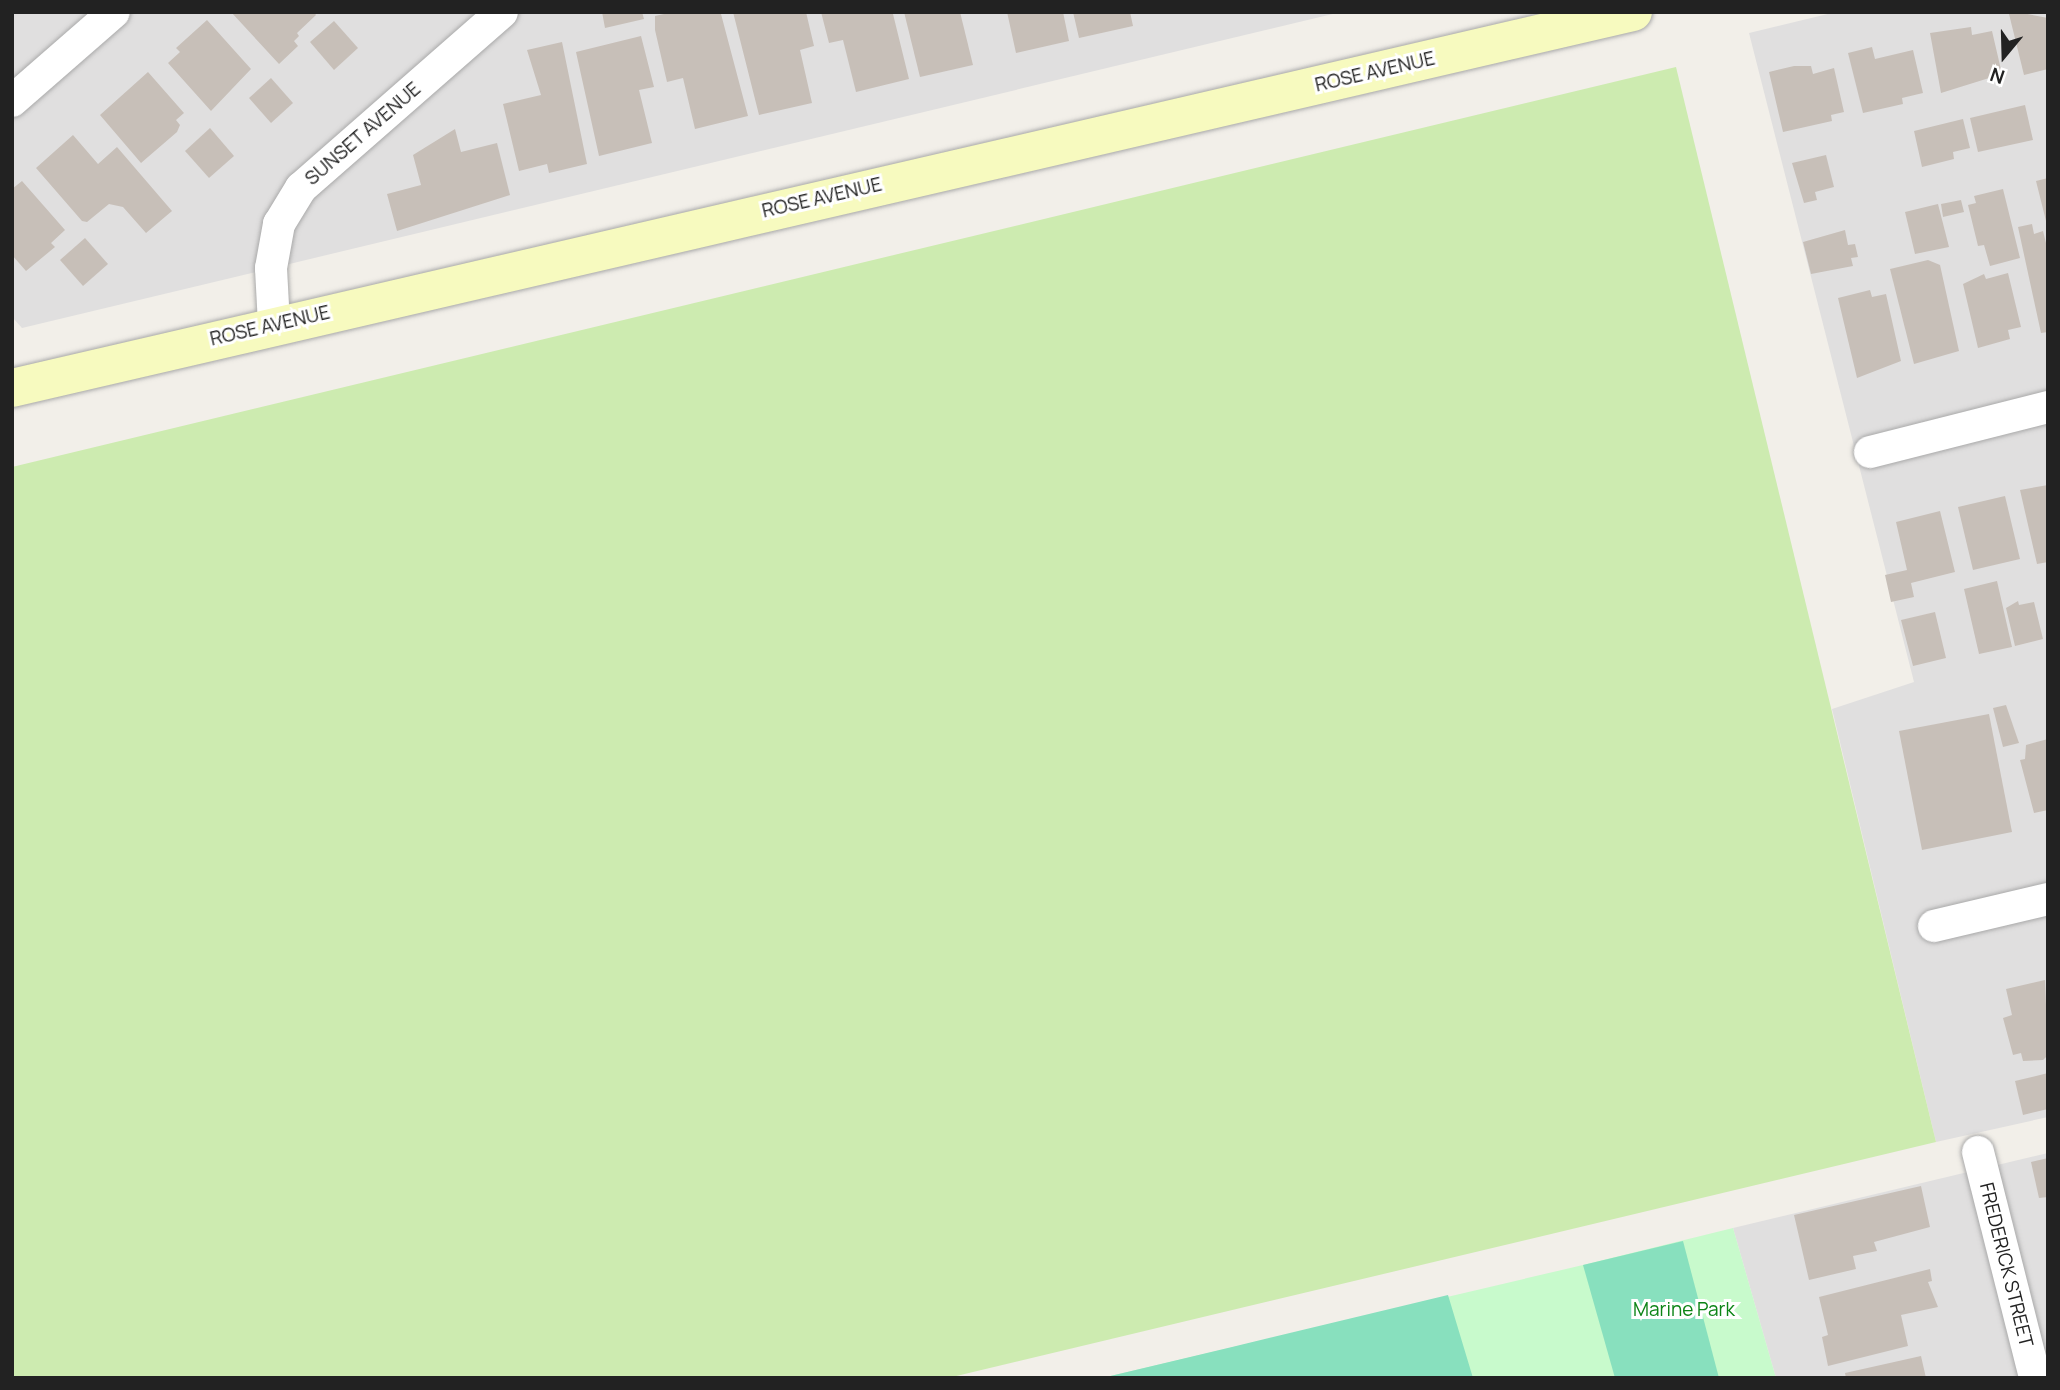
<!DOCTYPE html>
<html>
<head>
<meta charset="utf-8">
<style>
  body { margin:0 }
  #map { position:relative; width:2060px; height:1390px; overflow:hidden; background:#f2efe9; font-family:Manrope,sans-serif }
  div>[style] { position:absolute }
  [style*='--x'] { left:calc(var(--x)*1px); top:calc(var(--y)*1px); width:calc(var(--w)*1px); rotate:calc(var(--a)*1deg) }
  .residential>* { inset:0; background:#e0dfdf }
  .grass>* { inset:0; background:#cdebb0 }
  .park>* { inset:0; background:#c8facc }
  .pitch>* { inset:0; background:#88e0be }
  .building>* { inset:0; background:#c7bfb8 }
  .roads { filter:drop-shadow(0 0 2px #a9a9a9) drop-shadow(0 0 2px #a9a9a9) }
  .street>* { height:32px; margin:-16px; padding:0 16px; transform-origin:16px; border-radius:16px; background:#fff }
  .secondary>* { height:38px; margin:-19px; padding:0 19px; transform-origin:19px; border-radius:19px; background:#f7fabf }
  span { translate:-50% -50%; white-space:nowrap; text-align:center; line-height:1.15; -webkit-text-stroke:6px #fff; paint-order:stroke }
  .street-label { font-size:19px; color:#222 }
  .park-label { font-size:19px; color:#0c8416 }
  .frame { position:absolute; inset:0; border:14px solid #222; pointer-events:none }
  .north { position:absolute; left:1969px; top:21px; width:70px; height:70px; -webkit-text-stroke:5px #fff; paint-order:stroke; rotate:199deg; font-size:19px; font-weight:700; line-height:28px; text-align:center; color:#222 }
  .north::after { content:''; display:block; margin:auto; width:24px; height:32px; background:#222; clip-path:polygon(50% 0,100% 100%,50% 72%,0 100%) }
</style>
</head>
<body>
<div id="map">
  <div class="residential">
    <div style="clip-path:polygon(12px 12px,1341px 12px,22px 328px,12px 317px)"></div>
    <div style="clip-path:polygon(1836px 12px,2048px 12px,2048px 1117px,1936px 1142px,1832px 709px,1914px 682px,1749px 33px)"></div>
    <div style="clip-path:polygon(2048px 1153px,2048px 1378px,1776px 1378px,1733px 1228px)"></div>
  </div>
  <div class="grass">
    <div style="clip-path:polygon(1676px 67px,1936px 1142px,948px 1378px,12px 1378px,12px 467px)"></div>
  </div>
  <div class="park">
    <div style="clip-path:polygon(1733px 1228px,1776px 1378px,1102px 1378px,1583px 1265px)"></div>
  </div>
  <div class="pitch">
    <div style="clip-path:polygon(1683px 1241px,1719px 1378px,1615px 1378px,1583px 1265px)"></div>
    <div style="clip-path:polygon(1448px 1295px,1473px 1378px,1102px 1378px,1232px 1347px)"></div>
  </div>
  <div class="building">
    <div style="clip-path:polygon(231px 12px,314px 12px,316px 15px,297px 33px,299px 36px,294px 41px,298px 46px,279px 64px)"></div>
    <div style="clip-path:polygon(602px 12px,642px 12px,644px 19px,605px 28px)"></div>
    <div style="clip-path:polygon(673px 12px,721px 14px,748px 116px,695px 129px,683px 78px,667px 82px,655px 30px,655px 16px)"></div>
    <div style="clip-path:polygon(733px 12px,806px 12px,814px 46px,800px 50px,812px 103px,759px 115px)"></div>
    <div style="clip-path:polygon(821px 12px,893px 14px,909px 79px,856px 92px,843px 40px,829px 43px)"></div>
    <div style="clip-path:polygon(904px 12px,960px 12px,973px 65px,920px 77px)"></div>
    <div style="clip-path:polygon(1007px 12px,1063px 12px,1069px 41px,1016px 53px)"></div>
    <div style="clip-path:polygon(1073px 12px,1130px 12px,1133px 26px,1079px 38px)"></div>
    <div style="clip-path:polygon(2017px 12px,2048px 18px,2048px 69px,2024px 75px,2009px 14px)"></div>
    <div style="clip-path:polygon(207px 20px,251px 69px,211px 111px,168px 63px,180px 52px,176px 48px)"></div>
    <div style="clip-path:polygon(334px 21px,358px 48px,334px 70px,310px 42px)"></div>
    <div style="clip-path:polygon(1971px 27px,1972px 35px,1992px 31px,2002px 74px,1941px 93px,1930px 33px)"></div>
    <div style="clip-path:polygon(641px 36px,654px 87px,639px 90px,652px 143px,599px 156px,576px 52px)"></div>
    <div style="clip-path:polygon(562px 42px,587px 164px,549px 173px,547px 164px,519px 171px,503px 104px,541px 95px,527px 50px)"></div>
    <div style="clip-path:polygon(1872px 47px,1875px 59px,1913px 50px,1923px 93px,1902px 98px,1903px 104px,1863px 113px,1848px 53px)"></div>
    <div style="clip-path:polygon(1794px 66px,1811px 66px,1813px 74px,1834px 68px,1844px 112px,1831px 115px,1832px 121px,1783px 132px,1769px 72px)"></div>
    <div style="clip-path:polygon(148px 72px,184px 113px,176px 120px,180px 125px,177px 132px,141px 163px,100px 115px)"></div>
    <div style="clip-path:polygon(271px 78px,293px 103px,271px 123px,249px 98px)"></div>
    <div style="clip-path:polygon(2025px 105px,2033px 140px,1978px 152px,1970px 118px)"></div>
    <div style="clip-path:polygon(1963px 119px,1970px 148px,1953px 152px,1954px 159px,1922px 167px,1914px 131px)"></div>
    <div style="clip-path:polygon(210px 128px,234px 156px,209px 178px,185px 151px)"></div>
    <div style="clip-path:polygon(455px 129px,461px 152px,497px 143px,510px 195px,397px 231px,387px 194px,421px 185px,413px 155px)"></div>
    <div style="clip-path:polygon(73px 135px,98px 164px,117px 147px,172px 211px,146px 233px,123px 207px,109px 204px,87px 222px,82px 221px,36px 168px)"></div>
    <div style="clip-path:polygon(1826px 155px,1834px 187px,1815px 192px,1817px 200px,1804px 203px,1792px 163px)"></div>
    <div style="clip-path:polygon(2048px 178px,2048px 225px,2047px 225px,2036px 181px)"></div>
    <div style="clip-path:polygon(22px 181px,65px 230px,51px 243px,55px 247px,26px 271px,12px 255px,12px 189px)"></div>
    <div style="clip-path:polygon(2003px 189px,2020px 258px,1990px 266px,1984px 245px,1978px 246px,1968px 205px,1976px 203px,1974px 196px)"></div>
    <div style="clip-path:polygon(1961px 200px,1964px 212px,1943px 217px,1941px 204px)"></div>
    <div style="clip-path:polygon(1938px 204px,1949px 247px,1915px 254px,1905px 212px)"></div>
    <div style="clip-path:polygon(2032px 224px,2034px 234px,2043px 231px,2048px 251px,2048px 332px,2041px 333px,2018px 227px)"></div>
    <div style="clip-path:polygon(1845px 230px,1848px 245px,1855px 244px,1858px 257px,1851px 258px,1853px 266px,1811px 274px,1803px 242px)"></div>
    <div style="clip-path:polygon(85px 238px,108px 264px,83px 286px,60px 260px)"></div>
    <div style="clip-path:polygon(1928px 260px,1940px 265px,1959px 351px,1914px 364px,1890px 269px)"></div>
    <div style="clip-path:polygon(2008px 273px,2021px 327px,2008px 330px,2010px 339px,1978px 348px,1963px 284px,1984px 274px,1986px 279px)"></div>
    <div style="clip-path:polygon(1870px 290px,1872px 297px,1886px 294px,1901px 361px,1857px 378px,1838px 298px)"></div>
    <div style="clip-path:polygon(2048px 485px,2048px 562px,2037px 564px,2020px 490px)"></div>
    <div style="clip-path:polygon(2005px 496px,2020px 559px,1973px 570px,1958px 507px)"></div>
    <div style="clip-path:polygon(1940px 511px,1955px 572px,1911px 583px,1914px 597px,1891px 602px,1885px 575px,1907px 570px,1896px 522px)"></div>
    <div style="clip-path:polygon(1997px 581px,2012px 647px,1979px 654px,1964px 589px)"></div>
    <div style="clip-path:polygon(2018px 601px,2019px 605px,2034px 602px,2043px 639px,2015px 646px,2006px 608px)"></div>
    <div style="clip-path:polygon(1935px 612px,1946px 658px,1913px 666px,1901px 620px)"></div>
    <div style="clip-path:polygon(2006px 705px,2019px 743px,2003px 747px,1993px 708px)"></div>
    <div style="clip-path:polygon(1989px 714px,2012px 832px,1922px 850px,1899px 731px)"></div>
    <div style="clip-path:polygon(2048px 739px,2048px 810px,2034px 813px,2020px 760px,2025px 759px,2026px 745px)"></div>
    <div style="clip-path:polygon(2045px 980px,2048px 1055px,2043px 1060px,2023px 1061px,2021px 1053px,2013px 1055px,2003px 1018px,2012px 1015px,2006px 989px)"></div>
    <div style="clip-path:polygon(2048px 1073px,2048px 1109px,2023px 1115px,2015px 1081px)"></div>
    <div style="clip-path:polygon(2048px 1158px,2048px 1197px,2039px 1198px,2031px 1162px)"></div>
    <div style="clip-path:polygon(1921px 1186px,1930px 1227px,1874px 1242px,1877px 1251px,1853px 1256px,1856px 1269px,1809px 1280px,1794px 1215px)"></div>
    <div style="clip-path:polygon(1930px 1269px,1932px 1281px,1928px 1282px,1938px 1307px,1901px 1315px,1908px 1346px,1828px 1366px,1822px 1337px,1828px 1335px,1819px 1297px)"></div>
    <div style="clip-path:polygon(1921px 1356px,1926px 1378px,1846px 1378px,1845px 1373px)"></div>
  </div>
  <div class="roads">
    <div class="street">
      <div style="--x:12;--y:101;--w:135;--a:-41.1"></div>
      <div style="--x:274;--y:324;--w:56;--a:-93.1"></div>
      <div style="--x:271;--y:268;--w:45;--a:-79.7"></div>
      <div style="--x:279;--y:224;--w:42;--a:-58.6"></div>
      <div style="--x:301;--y:188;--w:267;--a:-41.2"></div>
      <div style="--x:1870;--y:452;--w:184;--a:-14.2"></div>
      <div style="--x:1934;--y:926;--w:117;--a:-13.3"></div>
      <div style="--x:1978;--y:1152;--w:233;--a:75.8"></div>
    </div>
    <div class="secondary">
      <div style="--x:12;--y:388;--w:1664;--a:-13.06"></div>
    </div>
  </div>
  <div class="street-label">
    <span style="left:1375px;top:72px;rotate:-13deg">ROSE AVENUE</span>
    <span style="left:363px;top:134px;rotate:-41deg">SUNSET AVENUE</span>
    <span style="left:822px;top:198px;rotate:-13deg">ROSE AVENUE</span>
    <span style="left:270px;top:326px;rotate:-13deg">ROSE AVENUE</span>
    <span style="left:2006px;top:1265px;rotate:76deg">FREDERICK STREET</span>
  </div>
  <div class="park-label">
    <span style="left:1684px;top:1310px">Marine Park</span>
  </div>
  <div class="frame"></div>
  <div class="north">N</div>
</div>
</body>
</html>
